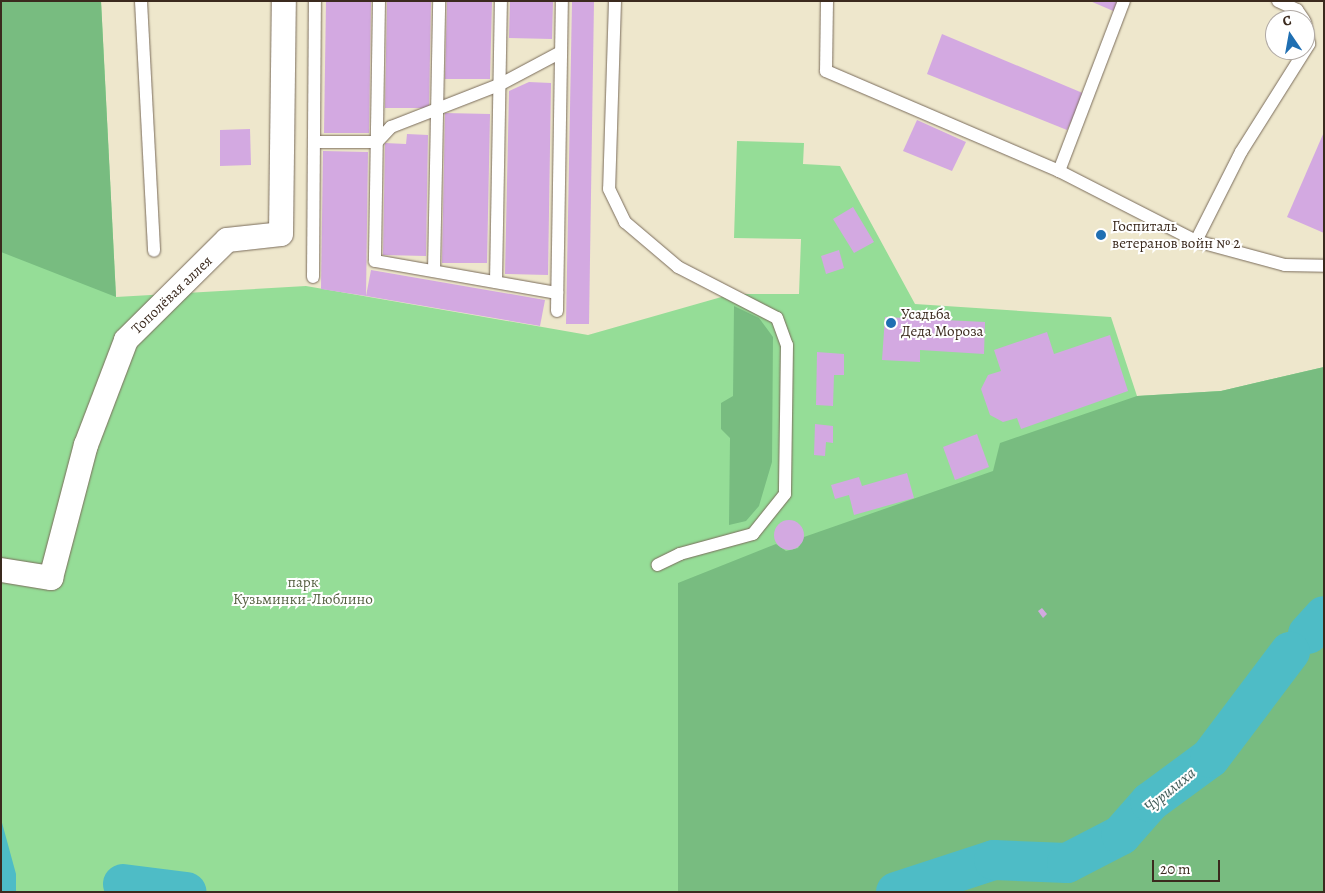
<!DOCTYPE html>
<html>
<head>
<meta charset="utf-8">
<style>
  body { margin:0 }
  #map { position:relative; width:1325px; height:893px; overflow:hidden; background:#eee7cc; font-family:Alegreya,serif }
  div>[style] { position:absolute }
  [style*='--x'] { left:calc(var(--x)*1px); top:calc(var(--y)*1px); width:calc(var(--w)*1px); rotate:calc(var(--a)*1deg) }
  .green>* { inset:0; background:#95dd97 }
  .forest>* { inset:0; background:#78bc80 }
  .water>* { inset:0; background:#4ebcc6 }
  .river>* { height:40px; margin:-20px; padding:0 20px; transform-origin:20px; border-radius:20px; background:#4ebcc6 }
  .building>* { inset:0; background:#d3a9e1 }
  .round { border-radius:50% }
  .roads { filter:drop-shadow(0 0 1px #7a6c5b) drop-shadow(0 0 1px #7a6c5b) }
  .lane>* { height:12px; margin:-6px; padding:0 6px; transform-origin:6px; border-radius:6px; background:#fff }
  .street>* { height:24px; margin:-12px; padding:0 12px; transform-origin:12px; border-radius:12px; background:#fff }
  .dots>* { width:14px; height:14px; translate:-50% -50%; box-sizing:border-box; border:2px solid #fff; border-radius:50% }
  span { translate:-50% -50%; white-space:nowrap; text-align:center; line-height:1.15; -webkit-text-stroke:4px #fff; paint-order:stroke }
  .poi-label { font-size:15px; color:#3b2a1e }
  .left { translate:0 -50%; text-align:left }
  .street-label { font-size:15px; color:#3b2a1e }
  .park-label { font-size:15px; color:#566042 }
  .water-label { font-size:16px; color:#425d59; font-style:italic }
  .frame { position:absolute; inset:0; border:2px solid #3b2a1e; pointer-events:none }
  .north { position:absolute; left:1265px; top:10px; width:50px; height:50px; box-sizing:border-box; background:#fff; border:1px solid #b1aaa5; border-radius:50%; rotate:348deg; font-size:14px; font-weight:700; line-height:20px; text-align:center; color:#3b2a1e }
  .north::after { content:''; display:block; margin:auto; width:18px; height:22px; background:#1f6fb2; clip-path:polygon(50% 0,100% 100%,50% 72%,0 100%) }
  .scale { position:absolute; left:1152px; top:860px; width:68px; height:22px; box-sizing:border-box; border:2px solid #3b2a1e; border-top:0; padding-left:6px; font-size:15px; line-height:18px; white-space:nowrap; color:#3b2a1e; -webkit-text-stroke:4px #fff; paint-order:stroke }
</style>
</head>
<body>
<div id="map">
  <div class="green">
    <div style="clip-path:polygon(1px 1px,101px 1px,116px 297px,306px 286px,588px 335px,732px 294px,799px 294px,801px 239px,734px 238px,737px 141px,804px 143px,803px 164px,840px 166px,915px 304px,1111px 317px,1137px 396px,1221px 391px,1324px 367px,1324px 892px,1px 892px)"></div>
  </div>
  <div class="forest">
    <div style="clip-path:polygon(1px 1px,101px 1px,116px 297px,1px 252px)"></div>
    <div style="clip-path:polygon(734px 306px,759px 318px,773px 337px,772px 462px,759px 506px,746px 521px,729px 525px,730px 438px,721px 429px,721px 403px,733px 396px)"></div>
    <div style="clip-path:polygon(1324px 367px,1324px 892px,678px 892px,678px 583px,776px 544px,786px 551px,798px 548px,804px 537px,993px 471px,1000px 443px,1137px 396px,1221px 391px)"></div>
  </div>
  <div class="water">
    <div style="clip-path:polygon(1px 819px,16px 874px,16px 892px,1px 892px)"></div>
  </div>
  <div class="river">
    <div style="--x:1308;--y:634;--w:24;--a:-48"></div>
    <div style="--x:123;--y:884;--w:64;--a:7.2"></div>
    <div style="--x:896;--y:892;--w:103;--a:-18.1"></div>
    <div style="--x:994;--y:860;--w:73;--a:2.4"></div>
    <div style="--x:1067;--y:863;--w:61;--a:-27.4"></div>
    <div style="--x:1121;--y:835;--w:44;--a:-48.7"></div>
    <div style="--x:1150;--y:802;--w:74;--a:-36.3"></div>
    <div style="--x:1210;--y:758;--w:133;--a:-53"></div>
  </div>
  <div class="building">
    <div style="clip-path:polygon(326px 1px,371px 1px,369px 133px,324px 133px)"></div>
    <div style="clip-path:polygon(387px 1px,431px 1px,429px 108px,385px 108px)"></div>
    <div style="clip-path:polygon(447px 1px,492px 1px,490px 79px,445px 79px)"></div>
    <div style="clip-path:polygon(510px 1px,553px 1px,552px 39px,509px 38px)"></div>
    <div style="clip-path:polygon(572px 1px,594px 1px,589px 324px,566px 324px)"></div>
    <div style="clip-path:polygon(1090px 1px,1124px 1px,1118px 13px)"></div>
    <div style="clip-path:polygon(942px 34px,1085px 94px,1067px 130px,927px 74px)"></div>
    <div style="clip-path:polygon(529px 82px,551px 83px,548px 275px,505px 274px,509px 91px)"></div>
    <div style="clip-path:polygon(445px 113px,490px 114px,487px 263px,442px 263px)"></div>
    <div style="clip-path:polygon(917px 120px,966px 142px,952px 171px,903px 151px)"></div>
    <div style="clip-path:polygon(250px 129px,251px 165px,220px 166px,220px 130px)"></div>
    <div style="clip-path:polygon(1324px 132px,1324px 233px,1287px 217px)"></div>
    <div style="clip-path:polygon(407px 134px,428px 135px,426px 256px,383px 255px,385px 143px,406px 144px)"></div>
    <div style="clip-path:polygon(323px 151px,368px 152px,366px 296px,321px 289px)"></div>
    <div style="clip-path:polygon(853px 207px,874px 242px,854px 253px,833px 219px)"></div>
    <div style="clip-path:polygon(839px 250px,844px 268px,826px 274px,821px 256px)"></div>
    <div style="clip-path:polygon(371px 270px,545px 300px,540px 326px,366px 296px)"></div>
    <div style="clip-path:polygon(885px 317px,985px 322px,984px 354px,920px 350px,920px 362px,882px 360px)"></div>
    <div style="clip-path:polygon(1047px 332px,1054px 354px,1110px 335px,1128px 391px,1021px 429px,1017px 418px,1003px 422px,990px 415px,981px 389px,988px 375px,1001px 371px,994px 350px)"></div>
    <div style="clip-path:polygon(817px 352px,844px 354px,844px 375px,834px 375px,833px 406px,816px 405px)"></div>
    <div style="clip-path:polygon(815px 424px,833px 426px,833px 443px,826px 442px,825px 456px,814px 455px)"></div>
    <div style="clip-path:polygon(977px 434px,989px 467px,955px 480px,943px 447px)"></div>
    <div style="clip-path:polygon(907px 473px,914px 498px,854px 515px,849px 495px,835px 499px,831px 485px,859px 477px,862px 486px)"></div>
    <div class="round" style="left:774px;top:520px;width:30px;height:30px"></div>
    <div style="clip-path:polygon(1042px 608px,1047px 614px,1043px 618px,1038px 611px)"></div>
  </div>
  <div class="roads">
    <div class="lane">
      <div style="--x:141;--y:1;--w:250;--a:87"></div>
      <div style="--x:379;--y:1;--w:260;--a:90.9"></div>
      <div style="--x:375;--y:261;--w:185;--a:10"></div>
      <div style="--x:615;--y:1;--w:188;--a:91.8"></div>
      <div style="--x:609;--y:189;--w:37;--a:64"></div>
      <div style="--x:625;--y:222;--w:70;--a:40.3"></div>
      <div style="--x:678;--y:267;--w:111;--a:27.3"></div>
      <div style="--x:777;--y:318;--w:29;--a:70"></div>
      <div style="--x:787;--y:345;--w:149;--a:90.8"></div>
      <div style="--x:785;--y:494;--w:51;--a:128.7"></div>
      <div style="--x:753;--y:534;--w:76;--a:164.7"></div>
      <div style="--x:680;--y:554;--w:25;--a:154"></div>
      <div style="--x:827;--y:1;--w:70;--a:90.8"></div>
      <div style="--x:826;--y:71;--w:254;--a:23.2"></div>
      <div style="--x:1059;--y:171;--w:154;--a:27.1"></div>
      <div style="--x:1196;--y:241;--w:92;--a:15.1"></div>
      <div style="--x:1285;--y:265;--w:39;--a:1"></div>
      <div style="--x:1278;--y:1;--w:21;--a:25"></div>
      <div style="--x:1297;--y:10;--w:12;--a:55"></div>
      <div style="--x:314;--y:142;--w:63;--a:0"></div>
      <div style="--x:377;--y:142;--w:21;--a:-47"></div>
      <div style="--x:391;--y:127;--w:116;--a:-21.3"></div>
      <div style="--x:499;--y:85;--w:70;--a:-28"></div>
      <div style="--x:1059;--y:171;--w:182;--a:-69.1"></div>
      <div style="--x:1196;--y:241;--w:100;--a:-63.2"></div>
      <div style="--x:1241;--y:152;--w:128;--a:-57.8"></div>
      <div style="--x:1309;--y:44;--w:22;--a:-100"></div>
      <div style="--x:434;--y:271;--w:270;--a:-88.9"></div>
      <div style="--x:313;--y:277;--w:276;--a:-89.6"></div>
      <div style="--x:496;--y:282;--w:281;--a:-89"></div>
      <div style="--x:557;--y:311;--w:310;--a:-89.1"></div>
    </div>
    <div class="street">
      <div style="--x:1;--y:570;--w:51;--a:9.1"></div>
      <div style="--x:51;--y:578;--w:138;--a:-75.3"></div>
      <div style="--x:86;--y:445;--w:112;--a:-69.1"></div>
      <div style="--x:126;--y:340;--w:142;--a:-44.7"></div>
      <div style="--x:227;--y:240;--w:54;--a:-6.3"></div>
      <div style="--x:281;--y:234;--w:233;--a:-89.3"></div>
    </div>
  </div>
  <div class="dots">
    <div style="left:1101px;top:235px;background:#1f6fb2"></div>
    <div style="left:891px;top:323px;background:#1f6fb2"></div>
  </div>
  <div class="poi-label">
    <span class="left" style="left:1112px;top:235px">Госпиталь<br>ветеранов войн № 2</span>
    <span class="left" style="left:901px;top:323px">Усадьба<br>Деда Мороза</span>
  </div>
  <div class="street-label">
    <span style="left:172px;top:295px;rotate:-44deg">Тополёвая аллея</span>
  </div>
  <div class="park-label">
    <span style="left:303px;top:591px">парк<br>Кузьминки-Люблино</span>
  </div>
  <div class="water-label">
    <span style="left:1170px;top:790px;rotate:-39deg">Чурилиха</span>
  </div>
  <div class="frame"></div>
  <div class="north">С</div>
  <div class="scale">20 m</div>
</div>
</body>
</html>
